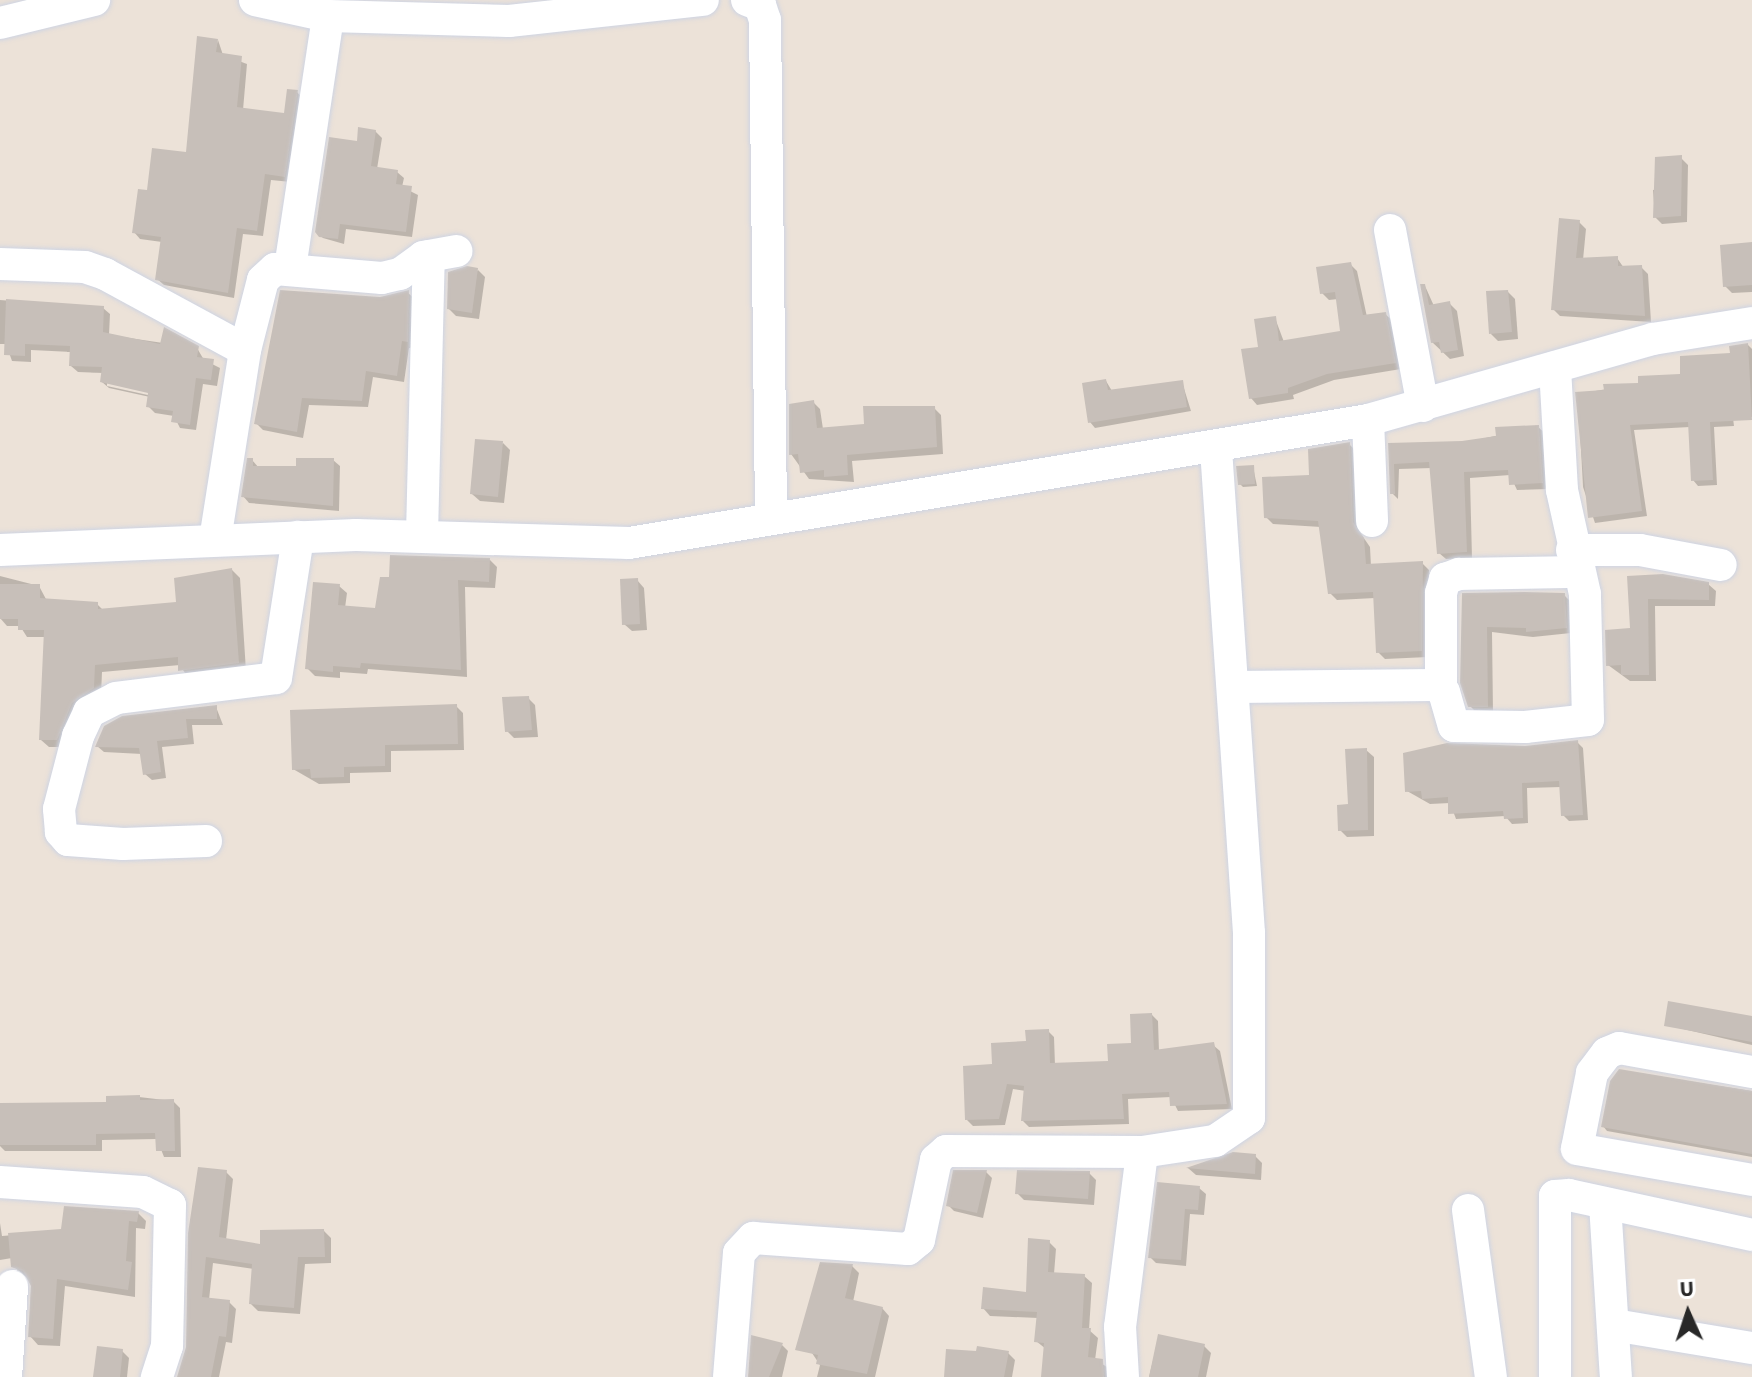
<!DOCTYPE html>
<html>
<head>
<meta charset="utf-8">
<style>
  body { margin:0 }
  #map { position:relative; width:1752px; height:1377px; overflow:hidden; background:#ece2d8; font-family:"Source Sans 3",sans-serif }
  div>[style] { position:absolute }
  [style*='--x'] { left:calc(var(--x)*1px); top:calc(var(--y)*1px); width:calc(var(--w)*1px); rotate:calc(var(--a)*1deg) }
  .shadow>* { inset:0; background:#0003 }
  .building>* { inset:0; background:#c7bfb9 }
  .roads { filter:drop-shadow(0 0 2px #ced4e3) drop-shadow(0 0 2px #ced4e3) }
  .minor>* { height:32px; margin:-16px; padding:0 16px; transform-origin:16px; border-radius:16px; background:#fff }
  span { translate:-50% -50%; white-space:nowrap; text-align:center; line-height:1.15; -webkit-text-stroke:7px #fff; paint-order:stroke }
  .north { position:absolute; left:1648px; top:1273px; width:80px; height:80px; -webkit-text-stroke:6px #fff; paint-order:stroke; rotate:357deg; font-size:22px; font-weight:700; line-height:32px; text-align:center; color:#282828 }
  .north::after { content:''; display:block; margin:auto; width:28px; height:36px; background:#282828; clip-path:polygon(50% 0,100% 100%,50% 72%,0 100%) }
</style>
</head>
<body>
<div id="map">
  <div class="shadow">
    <div style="clip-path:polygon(218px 40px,223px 55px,247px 64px,243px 110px,285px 116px,297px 92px,303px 99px,291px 182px,271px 180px,263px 236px,243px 234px,234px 298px,164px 285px,157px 279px,162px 242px,140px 239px,134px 232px,149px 192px,187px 155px)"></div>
    <div style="clip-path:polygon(375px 131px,382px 138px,377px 169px,397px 172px,404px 178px,402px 187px,418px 195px,412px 237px,346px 229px,344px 244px,323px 238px,317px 232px)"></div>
    <div style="clip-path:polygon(1681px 158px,1688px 165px,1687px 222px,1662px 224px,1655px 217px,1653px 190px,1659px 189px)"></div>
    <div style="clip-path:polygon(1579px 222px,1586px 229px,1583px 260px,1617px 258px,1624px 268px,1641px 267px,1648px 274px,1651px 322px,1560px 316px,1553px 309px)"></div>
    <div style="clip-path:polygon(1752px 244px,1752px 292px,1732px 293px,1725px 286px)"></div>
    <div style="clip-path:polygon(1350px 264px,1357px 271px,1367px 317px,1385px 314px,1392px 320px,1401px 369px,1334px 380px,1293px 395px,1294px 399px,1257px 405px,1251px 398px,1261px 348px,1275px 318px,1284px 342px,1342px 333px,1338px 299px,1329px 300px,1322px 293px)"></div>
    <div style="clip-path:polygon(478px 270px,485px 277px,479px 319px,456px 316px,449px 309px)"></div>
    <div style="clip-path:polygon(1425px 286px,1434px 306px,1449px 303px,1457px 311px,1464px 356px,1450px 359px,1432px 342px)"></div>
    <div style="clip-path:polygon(1508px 292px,1515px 299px,1518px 339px,1498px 341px,1491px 334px)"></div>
    <div style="clip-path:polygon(408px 293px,415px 299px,414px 348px,409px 348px,404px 382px,373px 377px,368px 407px,309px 405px,303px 438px,263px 430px,256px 423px,381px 299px)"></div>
    <div style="clip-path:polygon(evenodd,0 300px,103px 308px,110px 314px,109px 335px,197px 348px,204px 360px,220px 368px,217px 386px,203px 384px,196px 430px,180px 428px,174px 416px,155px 413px,148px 406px,150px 397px,109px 388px,102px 382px,103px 373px,78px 372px,71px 366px,72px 352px,31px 350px,31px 362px,12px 361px,6px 344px,0 344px,0 300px,107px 382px,158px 393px,157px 397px,107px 386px,107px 382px)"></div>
    <div style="clip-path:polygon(1748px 345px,1752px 349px,1752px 417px,1733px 418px,1734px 426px,1714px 427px,1717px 485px,1698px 486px,1693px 480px,1690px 427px,1634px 430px,1647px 516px,1595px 523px,1583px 487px,1578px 394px,1682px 376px)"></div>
    <div style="clip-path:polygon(1106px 381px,1112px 391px,1182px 382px,1191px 411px,1095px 428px,1090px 422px)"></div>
    <div style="clip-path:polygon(813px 402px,820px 409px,823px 429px,866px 426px,934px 408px,941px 415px,943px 454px,852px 461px,854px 482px,809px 479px,791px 454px)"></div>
    <div style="clip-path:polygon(1538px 427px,1545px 433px,1548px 489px,1517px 490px,1510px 475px,1470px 478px,1472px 558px,1446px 559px,1439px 553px,1432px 468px,1399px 469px,1398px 499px,1392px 493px,1390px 445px,1462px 443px)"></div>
    <div style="clip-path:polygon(503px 443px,510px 450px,504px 503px,480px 501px,472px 494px)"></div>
    <div style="clip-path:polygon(1349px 444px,1356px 451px,1359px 531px,1370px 547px,1371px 566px,1422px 563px,1429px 570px,1428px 657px,1385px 659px,1378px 652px,1375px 598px,1337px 600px,1330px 593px,1321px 527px,1273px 524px,1266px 517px)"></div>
    <div style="clip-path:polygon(252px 460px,259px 468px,298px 468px,333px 460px,340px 466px,339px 511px,249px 503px,243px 496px)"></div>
    <div style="clip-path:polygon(1253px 467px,1257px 486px,1243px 487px,1240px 484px)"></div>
    <div style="clip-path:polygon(490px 560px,497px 567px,495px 588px,465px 587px,467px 677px,368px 669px,367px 674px,340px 672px,340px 678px,315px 676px,307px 668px,339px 586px,347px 593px,345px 608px,377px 610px)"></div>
    <div style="clip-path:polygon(232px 570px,240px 578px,246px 671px,188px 678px,180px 665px,102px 672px,101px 696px,65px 747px,49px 747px,41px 740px,46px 637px,27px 637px,20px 626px,7px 626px,0 618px,0 576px,39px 586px,47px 601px,97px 604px,104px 611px,178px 604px)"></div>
    <div style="clip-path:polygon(1629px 578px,1708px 584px,1716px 591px,1715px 606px,1655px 606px,1656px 681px,1630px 681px,1608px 665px,1632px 630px)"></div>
    <div style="clip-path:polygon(637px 580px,644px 588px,647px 630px,632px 631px,624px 624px)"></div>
    <div style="clip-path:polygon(1464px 595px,1564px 595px,1570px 601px,1571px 633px,1533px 637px,1492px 632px,1493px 712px,1476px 712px,1470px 706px)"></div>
    <div style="clip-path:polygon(528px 698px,535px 705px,538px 737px,514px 738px,507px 731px)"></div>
    <div style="clip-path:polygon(456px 706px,463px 713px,464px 750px,391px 751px,391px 772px,350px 773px,350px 783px,319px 784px,293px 769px)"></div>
    <div style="clip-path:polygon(216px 707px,223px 725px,192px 725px,194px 744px,162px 747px,166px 778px,152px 780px,145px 774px,142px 754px,104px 752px,97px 746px)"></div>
    <div style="clip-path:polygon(1577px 742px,1583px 748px,1588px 820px,1569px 821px,1563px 815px,1561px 787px,1527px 788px,1528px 823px,1512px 824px,1505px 816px,1456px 819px,1450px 803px,1430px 804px,1407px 791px,1525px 748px)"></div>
    <div style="clip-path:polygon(1366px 750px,1374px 757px,1374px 836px,1347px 837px,1340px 830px)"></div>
    <div style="clip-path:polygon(1152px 1015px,1158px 1021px,1159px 1051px,1213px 1045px,1220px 1051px,1232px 1109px,1178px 1111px,1171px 1097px,1128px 1099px,1129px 1124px,1029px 1127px,1023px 1121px,1026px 1091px,1013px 1089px,1005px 1125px,973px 1126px,967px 1120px,994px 1066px,1048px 1031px,1054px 1037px,1055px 1065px,1110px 1063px,1134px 1044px)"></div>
    <div style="clip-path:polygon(1752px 1018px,1752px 1045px,1666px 1025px)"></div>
    <div style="clip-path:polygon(1620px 1071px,1752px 1091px,1752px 1157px,1607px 1131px,1603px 1126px)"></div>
    <div style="clip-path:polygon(139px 1097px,173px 1101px,180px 1108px,181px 1157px,164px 1157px,157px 1139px,102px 1140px,102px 1151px,5px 1151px,0 1146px,0 1105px,108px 1104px)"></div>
    <div style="clip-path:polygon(1233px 1154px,1255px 1156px,1262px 1163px,1261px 1180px,1196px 1175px,1188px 1168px)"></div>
    <div style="clip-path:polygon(226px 1172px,233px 1179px,226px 1240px,262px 1246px,324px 1231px,331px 1238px,331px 1263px,305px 1264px,300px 1314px,258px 1311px,251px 1304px,254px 1269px,213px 1263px,209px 1300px,229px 1302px,236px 1309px,232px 1343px,226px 1342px,219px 1377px,178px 1377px,188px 1347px,190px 1233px)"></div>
    <div style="clip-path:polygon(986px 1172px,992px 1178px,983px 1218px,954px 1211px,948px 1205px)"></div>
    <div style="clip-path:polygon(1089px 1173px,1096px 1180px,1094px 1205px,1024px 1200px,1017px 1193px)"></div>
    <div style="clip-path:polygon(1199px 1188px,1206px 1194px,1204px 1215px,1190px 1214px,1186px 1266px,1156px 1263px,1150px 1257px)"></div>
    <div style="clip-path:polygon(138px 1213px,146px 1221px,145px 1229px,136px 1228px,135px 1297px,65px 1286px,60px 1346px,38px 1345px,30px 1336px,31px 1281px,13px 1266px,12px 1258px,0 1260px,0 1223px,2px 1236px,63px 1231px)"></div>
    <div style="clip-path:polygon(1049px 1242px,1056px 1249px,1054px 1274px,1084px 1276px,1092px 1283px,1089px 1330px,1098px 1338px,1095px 1360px,1109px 1368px,1110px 1377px,1043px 1377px,1046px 1349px,1036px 1341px,1038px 1318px,990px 1316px,983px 1308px,1027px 1294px)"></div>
    <div style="clip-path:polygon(852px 1266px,859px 1273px,853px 1302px,882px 1308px,889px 1316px,875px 1377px,817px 1377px,820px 1365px,812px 1353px)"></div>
    <div style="clip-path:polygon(1159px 1336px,1204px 1346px,1211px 1353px,1206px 1377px,1149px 1377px)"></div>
    <div style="clip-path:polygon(782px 1345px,788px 1351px,782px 1377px,750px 1377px)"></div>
    <div style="clip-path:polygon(122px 1351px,129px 1358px,127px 1377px,95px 1377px)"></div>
    <div style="clip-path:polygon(1008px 1353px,1015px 1360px,1012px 1377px,946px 1377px)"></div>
  </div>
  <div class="building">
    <div style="clip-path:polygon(197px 36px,218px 39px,216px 52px,242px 56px,237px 107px,284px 113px,287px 89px,298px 90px,285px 177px,265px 174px,257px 231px,237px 228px,228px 293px,155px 280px,161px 237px,132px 233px,138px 189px,147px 190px,152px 148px,186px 152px)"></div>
    <div style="clip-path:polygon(358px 127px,376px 130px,371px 166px,398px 170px,396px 184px,412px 186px,406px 232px,340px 224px,338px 239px,319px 237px,315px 232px,329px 137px,357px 141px)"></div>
    <div style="clip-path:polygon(1682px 155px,1681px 216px,1653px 218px,1655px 157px)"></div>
    <div style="clip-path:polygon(1559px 218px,1580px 220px,1576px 258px,1618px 256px,1618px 266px,1642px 265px,1645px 316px,1551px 310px)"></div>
    <div style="clip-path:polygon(1752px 242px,1752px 285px,1723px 287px,1720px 245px)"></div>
    <div style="clip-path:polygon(1351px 262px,1363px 315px,1386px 312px,1396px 363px,1327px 374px,1288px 388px,1288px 393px,1249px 399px,1241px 349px,1258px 347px,1254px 319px,1276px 316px,1279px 341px,1340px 331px,1335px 292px,1320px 294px,1316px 267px)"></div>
    <div style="clip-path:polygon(467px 266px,478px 268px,472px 313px,447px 309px,448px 272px)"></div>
    <div style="clip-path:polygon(1420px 284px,1425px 284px,1429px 305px,1450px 301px,1458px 350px,1441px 353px,1439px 342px,1431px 343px)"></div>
    <div style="clip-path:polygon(280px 290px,380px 297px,409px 290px,408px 342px,402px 341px,397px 376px,366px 371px,362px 401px,302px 398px,297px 432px,254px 424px)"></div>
    <div style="clip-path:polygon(1508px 290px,1512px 332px,1489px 334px,1486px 291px)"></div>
    <div style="clip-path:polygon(6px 299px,104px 306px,103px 332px,160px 344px,164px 327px,199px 346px,197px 357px,214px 359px,211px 380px,196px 378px,190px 425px,171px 422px,173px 411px,146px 407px,148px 393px,100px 382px,102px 367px,69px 366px,70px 346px,25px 344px,25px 356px,4px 355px)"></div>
    <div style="clip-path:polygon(1748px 343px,1752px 420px,1710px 422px,1713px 480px,1691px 481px,1688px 422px,1630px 425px,1642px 511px,1588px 518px,1575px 392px,1604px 390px,1603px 384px,1638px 383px,1638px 376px,1680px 374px,1680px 356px,1730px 353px,1729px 346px)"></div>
    <div style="clip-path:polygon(1106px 379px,1108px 390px,1183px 380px,1187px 407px,1088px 423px,1082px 383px)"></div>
    <div style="clip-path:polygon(814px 400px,817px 428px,864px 424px,863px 406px,935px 406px,937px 447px,847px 455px,848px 475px,824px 477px,824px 470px,800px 473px,798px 454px,789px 455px,789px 404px)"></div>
    <div style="clip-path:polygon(1539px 425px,1543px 483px,1509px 485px,1508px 470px,1464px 472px,1467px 552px,1437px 554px,1429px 462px,1394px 464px,1395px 494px,1390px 494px,1388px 443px,1462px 441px,1496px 436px,1495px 427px)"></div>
    <div style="clip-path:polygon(475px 439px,503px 441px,498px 497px,470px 494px)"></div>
    <div style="clip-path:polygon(1350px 442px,1353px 522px,1364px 538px,1366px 564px,1423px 561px,1422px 651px,1376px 653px,1373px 592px,1328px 594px,1318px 521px,1264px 518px,1262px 477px,1309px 475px,1308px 449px)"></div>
    <div style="clip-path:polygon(247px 458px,253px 458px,253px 466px,296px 466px,296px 458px,334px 458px,333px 506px,241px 497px)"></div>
    <div style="clip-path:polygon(1254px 465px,1255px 484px,1238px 485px,1236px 466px)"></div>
    <div style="clip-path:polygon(390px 555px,490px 558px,489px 582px,458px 580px,461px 670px,361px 663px,360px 668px,333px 666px,333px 672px,305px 669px,313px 582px,340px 584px,338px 605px,375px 608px,380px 577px,389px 577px)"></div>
    <div style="clip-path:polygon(232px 568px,239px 663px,178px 671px,178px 657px,95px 665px,94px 688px,72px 703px,57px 740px,39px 740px,44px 630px,18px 630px,18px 619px,0 619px,0 584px,40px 584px,40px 598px,98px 602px,98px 609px,176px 602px,174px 578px)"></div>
    <div style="clip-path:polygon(1663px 574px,1709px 582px,1709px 600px,1648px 599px,1649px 675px,1621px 675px,1621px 665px,1606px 666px,1605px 630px,1630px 628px,1627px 576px)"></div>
    <div style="clip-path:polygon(638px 578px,640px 624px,622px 625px,620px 579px)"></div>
    <div style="clip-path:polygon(1525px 592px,1565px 593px,1567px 628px,1526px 632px,1526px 628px,1487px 627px,1488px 707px,1468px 707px,1460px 683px,1462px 593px)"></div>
    <div style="clip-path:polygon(529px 696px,532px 730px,505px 732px,502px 697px)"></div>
    <div style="clip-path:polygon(457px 704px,458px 744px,385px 745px,385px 766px,344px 767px,344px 777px,311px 778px,310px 769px,292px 770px,290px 710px)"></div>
    <div style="clip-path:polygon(217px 705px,217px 719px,186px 719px,188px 738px,157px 741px,161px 772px,143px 775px,139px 748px,95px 747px,104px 726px,122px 716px)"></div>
    <div style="clip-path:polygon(1578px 740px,1583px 815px,1561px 816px,1559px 781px,1522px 783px,1523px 818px,1504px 819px,1503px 811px,1448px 814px,1448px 797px,1422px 799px,1421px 791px,1405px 792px,1403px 753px,1447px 743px,1525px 746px)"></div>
    <div style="clip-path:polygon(1367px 748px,1368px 830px,1338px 831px,1337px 805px,1348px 804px,1345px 749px)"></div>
    <div style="clip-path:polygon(1668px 1001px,1752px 1016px,1752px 1042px,1664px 1026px)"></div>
    <div style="clip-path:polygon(1152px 1013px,1154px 1050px,1214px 1042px,1227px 1104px,1170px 1106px,1169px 1092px,1122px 1094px,1124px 1119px,1021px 1121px,1024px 1086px,1007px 1084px,999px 1119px,965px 1120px,963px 1066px,992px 1064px,991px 1043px,1026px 1041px,1025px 1030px,1049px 1029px,1050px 1063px,1108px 1061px,1107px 1044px,1131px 1043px,1130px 1014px)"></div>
    <div style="clip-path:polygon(1619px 1069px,1752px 1091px,1752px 1154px,1601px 1127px,1610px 1081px)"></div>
    <div style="clip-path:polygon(140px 1095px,140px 1100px,174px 1099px,175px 1151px,156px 1151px,155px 1133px,96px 1134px,96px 1145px,0 1145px,0 1103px,106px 1102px,106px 1096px)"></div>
    <div style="clip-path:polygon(1233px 1152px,1256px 1154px,1255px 1174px,1186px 1168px)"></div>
    <div style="clip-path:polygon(198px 1167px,227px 1170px,219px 1237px,260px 1244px,260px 1230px,324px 1229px,325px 1257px,298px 1257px,294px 1308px,249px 1304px,252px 1264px,206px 1257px,202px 1297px,230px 1300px,226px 1337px,219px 1336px,211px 1377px,177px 1377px,186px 1347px,188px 1233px)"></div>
    <div style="clip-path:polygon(953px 1170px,987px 1170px,977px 1213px,946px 1206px)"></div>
    <div style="clip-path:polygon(1017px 1170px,1090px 1171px,1088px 1199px,1015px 1194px)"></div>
    <div style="clip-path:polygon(1157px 1182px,1200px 1186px,1198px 1210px,1185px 1209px,1181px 1260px,1148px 1258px)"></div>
    <div style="clip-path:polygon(64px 1206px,139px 1211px,137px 1222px,129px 1221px,126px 1261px,132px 1262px,128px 1290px,57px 1279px,53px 1339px,28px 1337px,31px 1286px,23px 1271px,11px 1267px,8px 1233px,61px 1229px)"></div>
    <div style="clip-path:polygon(1028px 1238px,1050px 1240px,1048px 1272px,1085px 1274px,1082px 1328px,1091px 1328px,1088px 1357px,1103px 1359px,1104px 1377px,1041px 1377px,1044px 1343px,1034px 1342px,1037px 1312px,981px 1309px,983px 1287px,1026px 1292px)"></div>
    <div style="clip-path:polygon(820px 1262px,853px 1264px,845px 1298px,883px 1307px,867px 1374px,816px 1364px,818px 1355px,795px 1350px)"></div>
    <div style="clip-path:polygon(1158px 1334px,1205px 1344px,1198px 1377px,1149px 1377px)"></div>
    <div style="clip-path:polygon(751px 1335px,783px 1343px,769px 1377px,748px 1377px)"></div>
    <div style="clip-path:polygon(97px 1346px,123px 1349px,120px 1377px,93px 1377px)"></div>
    <div style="clip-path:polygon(977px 1346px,1009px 1351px,1004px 1377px,944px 1377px,946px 1349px,976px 1351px)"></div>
  </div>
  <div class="roads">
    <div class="minor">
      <div style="--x:255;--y:0;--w:75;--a:12.4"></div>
      <div style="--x:328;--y:16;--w:181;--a:1.6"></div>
      <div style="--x:509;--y:21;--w:195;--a:-6.2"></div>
      <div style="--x:747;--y:0;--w:14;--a:21"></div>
      <div style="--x:760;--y:5;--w:16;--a:72"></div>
      <div style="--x:765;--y:20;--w:498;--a:89.3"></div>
      <div style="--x:0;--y:23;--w:97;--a:-13.7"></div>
      <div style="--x:1390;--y:230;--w:179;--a:79.4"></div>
      <div style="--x:0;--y:264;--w:85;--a:2"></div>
      <div style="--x:85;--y:267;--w:21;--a:19"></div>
      <div style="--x:105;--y:274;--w:159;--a:28.5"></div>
      <div style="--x:245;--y:350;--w:72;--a:-75.6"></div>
      <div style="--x:263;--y:280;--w:16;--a:-43"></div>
      <div style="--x:275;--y:269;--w:107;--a:4.8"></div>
      <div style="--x:382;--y:278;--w:18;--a:-13"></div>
      <div style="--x:400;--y:274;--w:29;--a:-36"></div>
      <div style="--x:423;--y:257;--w:34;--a:-10"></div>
      <div style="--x:290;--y:268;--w:255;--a:-81.4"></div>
      <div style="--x:1368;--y:420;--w:101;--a:87.7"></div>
      <div style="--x:422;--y:535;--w:279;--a:-88.6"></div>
      <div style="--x:215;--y:540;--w:192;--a:-81"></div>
      <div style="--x:0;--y:550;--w:356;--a:-2.4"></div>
      <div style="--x:356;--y:535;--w:273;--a:1.7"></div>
      <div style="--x:629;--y:543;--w:749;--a:-9.45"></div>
      <div style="--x:1368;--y:420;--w:296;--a:-15.9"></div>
      <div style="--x:1653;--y:339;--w:100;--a:-9.2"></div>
      <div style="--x:1572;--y:550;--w:68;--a:0"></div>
      <div style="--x:1640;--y:550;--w:82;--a:10.5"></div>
      <div style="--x:1235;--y:687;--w:200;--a:-0.6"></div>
      <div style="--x:1435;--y:685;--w:11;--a:38"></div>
      <div style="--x:1444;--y:692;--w:35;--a:74"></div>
      <div style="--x:1454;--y:726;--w:71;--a:0.8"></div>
      <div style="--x:1525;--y:727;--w:63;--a:-6.3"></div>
      <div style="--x:1588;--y:720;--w:126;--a:-91.4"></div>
      <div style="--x:1585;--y:594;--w:107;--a:-102.5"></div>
      <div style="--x:1562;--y:490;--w:123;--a:-93.3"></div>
      <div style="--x:1441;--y:687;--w:94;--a:-90"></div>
      <div style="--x:1441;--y:593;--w:15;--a:-74"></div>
      <div style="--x:1445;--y:579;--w:15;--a:-20"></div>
      <div style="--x:1459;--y:574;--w:120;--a:-1"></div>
      <div style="--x:206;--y:841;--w:83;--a:177.9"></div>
      <div style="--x:123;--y:844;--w:55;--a:-175.8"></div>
      <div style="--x:68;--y:840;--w:11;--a:-131"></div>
      <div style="--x:61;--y:832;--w:23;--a:-95"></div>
      <div style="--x:59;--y:809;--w:75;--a:-75.4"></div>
      <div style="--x:78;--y:736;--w:26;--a:-65"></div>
      <div style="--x:89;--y:712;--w:30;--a:-27"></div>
      <div style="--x:116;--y:698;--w:161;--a:-7.1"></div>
      <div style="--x:276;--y:678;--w:143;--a:-81.1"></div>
      <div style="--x:1752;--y:1072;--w:135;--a:-169.8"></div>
      <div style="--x:1619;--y:1048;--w:13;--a:157"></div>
      <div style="--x:1607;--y:1053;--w:25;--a:127"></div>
      <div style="--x:1592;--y:1073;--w:77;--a:101.2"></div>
      <div style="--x:1577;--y:1149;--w:178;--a:10"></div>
      <div style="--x:0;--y:1182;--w:143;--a:4"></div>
      <div style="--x:143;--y:1192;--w:30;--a:26"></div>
      <div style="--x:170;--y:1205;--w:141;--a:91.2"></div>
      <div style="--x:167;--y:1346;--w:33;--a:108"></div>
      <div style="--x:1605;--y:1204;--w:173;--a:86.4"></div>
      <div style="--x:1468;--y:1210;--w:169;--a:82.2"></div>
      <div style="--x:1614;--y:1325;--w:140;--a:9.5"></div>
      <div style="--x:6;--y:1377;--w:91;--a:-86.2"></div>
      <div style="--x:729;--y:1377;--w:124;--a:-85.4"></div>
      <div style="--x:739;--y:1253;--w:21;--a:-47"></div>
      <div style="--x:753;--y:1238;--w:155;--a:4.1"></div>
      <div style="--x:908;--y:1249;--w:14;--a:-39"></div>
      <div style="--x:919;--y:1240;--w:82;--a:-78"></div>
      <div style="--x:936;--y:1160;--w:13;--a:-42"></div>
      <div style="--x:946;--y:1151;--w:196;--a:0.3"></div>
      <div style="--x:1142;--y:1152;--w:74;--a:-8.6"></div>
      <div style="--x:1215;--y:1141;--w:41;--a:-34.1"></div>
      <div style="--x:1249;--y:1118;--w:185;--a:-90"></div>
      <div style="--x:1249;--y:933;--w:487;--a:-93.9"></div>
      <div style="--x:1123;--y:1377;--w:50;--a:-93.4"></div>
      <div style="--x:1120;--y:1327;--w:176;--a:-82.8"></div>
      <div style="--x:1555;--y:1377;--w:181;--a:-90"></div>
      <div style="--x:1555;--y:1196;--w:14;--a:-4"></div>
      <div style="--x:1569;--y:1195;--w:187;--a:12.3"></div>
    </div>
  </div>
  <div class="north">U</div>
</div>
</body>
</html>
